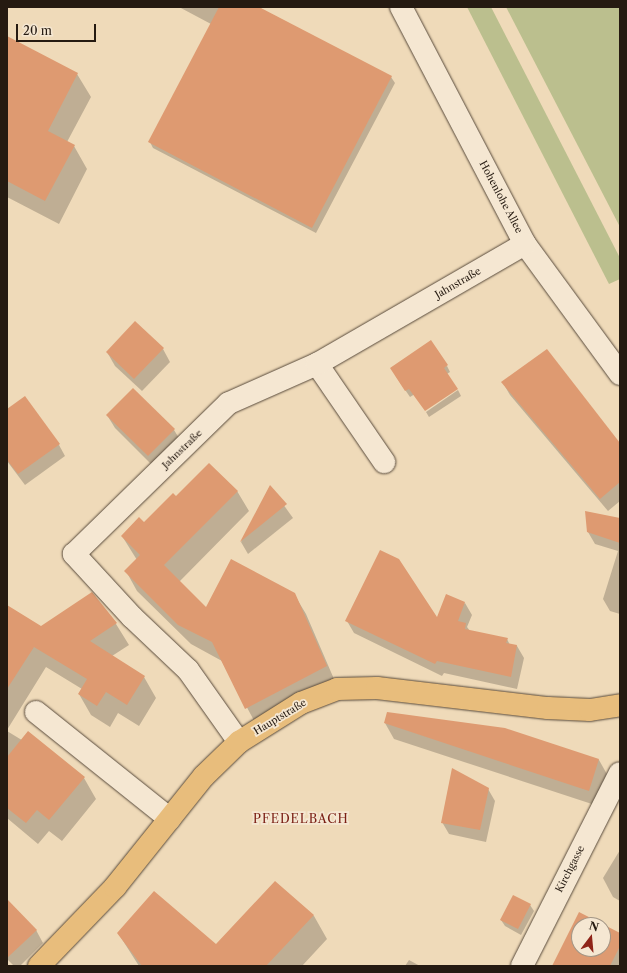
<!DOCTYPE html>
<html>
<head>
<meta charset="utf-8">
<style>
  body { margin:0 }
  #map { position:relative; width:627px; height:973px; overflow:hidden; background:#efdab9; font-family:"Libre Caslon Text",serif }
  div>[style] { position:absolute }
  [style*='--x'] { left:calc(var(--x)*1px); top:calc(var(--y)*1px); width:calc(var(--w)*1px); rotate:calc(var(--a)*1deg) }
  .green>* { inset:0; background:#bbbf8e }
  .shadow>* { inset:0; background:#0003 }
  .building>* { inset:0; background:#de9a71 }
  .roads { filter:drop-shadow(0 0 1px #584a3b) drop-shadow(0 0 1px #584a3b) }
  .minor>* { height:22px; margin:-11px; padding:0 11px; transform-origin:11px; border-radius:11px; background:#f5e7d2 }
  .major>* { height:22px; margin:-11px; padding:0 11px; transform-origin:11px; border-radius:11px; background:#e8bd7c }
  span { translate:-50% -50%; white-space:nowrap; text-align:center; line-height:1.15; -webkit-text-stroke:3.5px #f5e7d2; paint-order:stroke }
  .street-label { font-size:10px; color:#251a11 }
  .quarter-label { font-size:12px; color:#7a1f14; letter-spacing:1px }
  .frame { position:absolute; inset:0; border:8px solid #251a11; pointer-events:none }
  .north { position:absolute; left:571px; top:917px; width:40px; height:40px; box-sizing:border-box; background:#f5e7d2; border:1px solid #a29585; border-radius:50%; rotate:16deg; font-size:11px; font-weight:700; line-height:16px; text-align:center; color:#251a11 }
  .north::after { content:''; display:block; margin:auto; width:14px; height:18px; background:#8f2418; clip-path:polygon(50% 0,100% 100%,50% 72%,0 100%) }
  .scale { position:absolute; left:16px; top:24px; width:80px; height:18px; box-sizing:border-box; border:2px solid #251a11; border-top:0; padding-left:5px; font-size:12px; line-height:14px; white-space:nowrap; color:#251a11; -webkit-text-stroke:3px #f5e7d2; paint-order:stroke }
</style>
</head>
<body>
<div id="map">
  <div class="green">
    <div style="clip-path:polygon(467px 7px,491px 7px,620px 258px,620px 279px,609px 284px)"></div>
    <div style="clip-path:polygon(506px 7px,620px 7px,620px 227px)"></div>
  </div>
  <div class="shadow">
    <div style="clip-path:polygon(179px 7px,258px 7px,391px 77px,395px 83px,316px 233px,153px 148px,150px 142px,211px 24px)"></div>
    <div style="clip-path:polygon(7px 37px,77px 74px,91px 97px,67px 142px,74px 146px,87px 169px,59px 224px,7px 197px)"></div>
    <div style="clip-path:polygon(163px 349px,170px 362px,142px 391px,115px 366px,107px 352px)"></div>
    <div style="clip-path:polygon(447px 366px,450px 372px,410px 397px,395px 375px)"></div>
    <div style="clip-path:polygon(503px 383px,620px 445px,620px 501px,608px 511px,510px 395px)"></div>
    <div style="clip-path:polygon(458px 390px,461px 396px,429px 417px,426px 412px)"></div>
    <div style="clip-path:polygon(7px 410px,59px 445px,65px 456px,25px 485px,7px 461px)"></div>
    <div style="clip-path:polygon(107px 415px,174px 430px,182px 443px,156px 469px,115px 428px)"></div>
    <div style="clip-path:polygon(270px 486px,293px 518px,248px 554px,241px 542px)"></div>
    <div style="clip-path:polygon(237px 491px,249px 511px,179px 582px,206px 609px,294px 594px,306px 614px,337px 686px,258px 728px,222px 661px,191px 644px,137px 591px,126px 571px,137px 560px,122px 536px,144px 524px,176px 497px)"></div>
    <div style="clip-path:polygon(620px 519px,620px 614px,610px 611px,603px 599px,618px 551px,595px 544px,588px 532px)"></div>
    <div style="clip-path:polygon(92px 593px,116px 624px,129px 645px,112px 656px,144px 677px,156px 698px,139px 726px,118px 713px,110px 727px,91px 715px,79px 694px,82px 689px,46px 667px,7px 730px,7px 606px,41px 627px)"></div>
    <div style="clip-path:polygon(465px 603px,472px 615px,467px 627px,470px 631px,507px 639px,510px 645px,517px 646px,524px 658px,517px 689px,444px 673px,442px 676px,354px 633px,347px 621px,437px 619px)"></div>
    <div style="clip-path:polygon(385px 723px,599px 760px,608px 776px,598px 806px,394px 739px)"></div>
    <div style="clip-path:polygon(7px 731px,84px 778px,96px 799px,62px 841px,49px 831px,38px 844px,7px 818px)"></div>
    <div style="clip-path:polygon(488px 789px,495px 801px,486px 842px,449px 834px,442px 822px)"></div>
    <div style="clip-path:polygon(620px 850px,620px 901px,613px 897px,603px 878px)"></div>
    <div style="clip-path:polygon(275px 882px,314px 916px,327px 939px,302px 966px,139px 966px,118px 933px,217px 945px)"></div>
    <div style="clip-path:polygon(7px 900px,36px 930px,43px 943px,20px 966px,14px 966px,7px 959px)"></div>
    <div style="clip-path:polygon(530px 905px,534px 911px,521px 935px,505px 926px,501px 920px)"></div>
    <div style="clip-path:polygon(580px 914px,602px 925px,579px 925px,579px 949px,603px 949px,603px 925px,620px 934px,620px 966px,553px 966px)"></div>
    <div style="clip-path:polygon(409px 960px,420px 966px,405px 966px)"></div>
  </div>
  <div class="building">
    <div style="clip-path:polygon(219px 7px,259px 7px,392px 76px,312px 228px,148px 142px)"></div>
    <div style="clip-path:polygon(7px 36px,78px 73px,48px 131px,75px 145px,45px 201px,7px 181px)"></div>
    <div style="clip-path:polygon(135px 321px,164px 348px,134px 379px,106px 352px)"></div>
    <div style="clip-path:polygon(431px 340px,448px 365px,444px 368px,458px 389px,425px 411px,409px 389px,405px 391px,390px 368px)"></div>
    <div style="clip-path:polygon(547px 349px,620px 443px,620px 482px,600px 499px,501px 382px)"></div>
    <div style="clip-path:polygon(133px 388px,175px 429px,148px 456px,106px 415px)"></div>
    <div style="clip-path:polygon(25px 396px,60px 444px,18px 474px,7px 460px,7px 409px)"></div>
    <div style="clip-path:polygon(209px 463px,238px 491px,164px 565px,206px 607px,231px 559px,295px 593px,327px 666px,245px 709px,212px 642px,178px 625px,124px 571px,140px 555px,121px 536px,139px 517px,144px 522px,173px 493px,176px 496px)"></div>
    <div style="clip-path:polygon(270px 485px,287px 504px,240px 542px)"></div>
    <div style="clip-path:polygon(585px 511px,620px 518px,620px 543px,587px 532px)"></div>
    <div style="clip-path:polygon(380px 550px,399px 559px,437px 617px,446px 594px,465px 602px,458px 621px,466px 623px,465px 629px,508px 638px,506px 643px,517px 645px,511px 677px,437px 661px,435px 664px,345px 621px)"></div>
    <div style="clip-path:polygon(92px 592px,117px 623px,90px 641px,145px 676px,127px 705px,106px 692px,97px 706px,78px 694px,87px 679px,34px 647px,7px 689px,7px 605px,41px 626px)"></div>
    <div style="clip-path:polygon(387px 712px,505px 728px,599px 759px,589px 791px,384px 723px)"></div>
    <div style="clip-path:polygon(28px 731px,85px 777px,49px 820px,37px 810px,26px 823px,7px 808px,7px 757px)"></div>
    <div style="clip-path:polygon(452px 768px,489px 788px,480px 830px,441px 823px)"></div>
    <div style="clip-path:polygon(275px 881px,314px 915px,266px 966px,142px 966px,117px 933px,154px 891px,216px 944px)"></div>
    <div style="clip-path:polygon(513px 895px,531px 904px,518px 929px,500px 920px)"></div>
    <div style="clip-path:polygon(7px 899px,37px 930px,7px 958px)"></div>
    <div style="clip-path:polygon(evenodd,579px 912px,620px 933px,620px 946px,610px 966px,552px 966px,579px 912px,579px 925px,603px 925px,603px 949px,579px 949px,579px 925px)"></div>
  </div>
  <div class="roads">
    <div class="minor">
      <div style="--x:401;--y:7;--w:267;--a:62.4"></div>
      <div style="--x:525;--y:244;--w:161;--a:53.8"></div>
      <div style="--x:317;--y:364;--w:119;--a:55.6"></div>
      <div style="--x:36;--y:712;--w:171;--a:38.6"></div>
      <div style="--x:239;--y:742;--w:88;--a:-125.3"></div>
      <div style="--x:188;--y:670;--w:77;--a:-136.6"></div>
      <div style="--x:132;--y:617;--w:86;--a:-132.6"></div>
      <div style="--x:74;--y:554;--w:216;--a:-44.3"></div>
      <div style="--x:229;--y:403;--w:96;--a:-23.9"></div>
      <div style="--x:317;--y:364;--w:240;--a:-30"></div>
      <div style="--x:522;--y:966;--w:216;--a:-63.1"></div>
    </div>
    <div class="major">
      <div style="--x:39;--y:966;--w:110;--a:-46.1"></div>
      <div style="--x:115;--y:887;--w:142;--a:-51.3"></div>
      <div style="--x:204;--y:776;--w:49;--a:-44.2"></div>
      <div style="--x:239;--y:742;--w:73;--a:-32.2"></div>
      <div style="--x:301;--y:703;--w:39;--a:-21"></div>
      <div style="--x:337;--y:689;--w:40;--a:-1.4"></div>
      <div style="--x:377;--y:688;--w:172;--a:6.7"></div>
      <div style="--x:548;--y:708;--w:42;--a:2.7"></div>
      <div style="--x:590;--y:710;--w:30;--a:-9"></div>
    </div>
  </div>
  <div class="street-label">
    <span style="left:501px;top:197px;rotate:62deg">Hohenlohe Allee</span>
    <span style="left:458px;top:283px;rotate:-30deg">Jahnstraße</span>
    <span style="left:182px;top:449px;rotate:-44deg">Jahnstraße</span>
    <span style="left:280px;top:717px;rotate:-31deg">Hauptstraße</span>
    <span style="left:570px;top:869px;rotate:-63deg">Kirchgasse</span>
  </div>
  <div class="quarter-label">
    <span style="left:301px;top:819px">PFEDELBACH</span>
  </div>
  <div class="frame"></div>
  <div class="north">N</div>
  <div class="scale">20 m</div>
</div>
</body>
</html>
